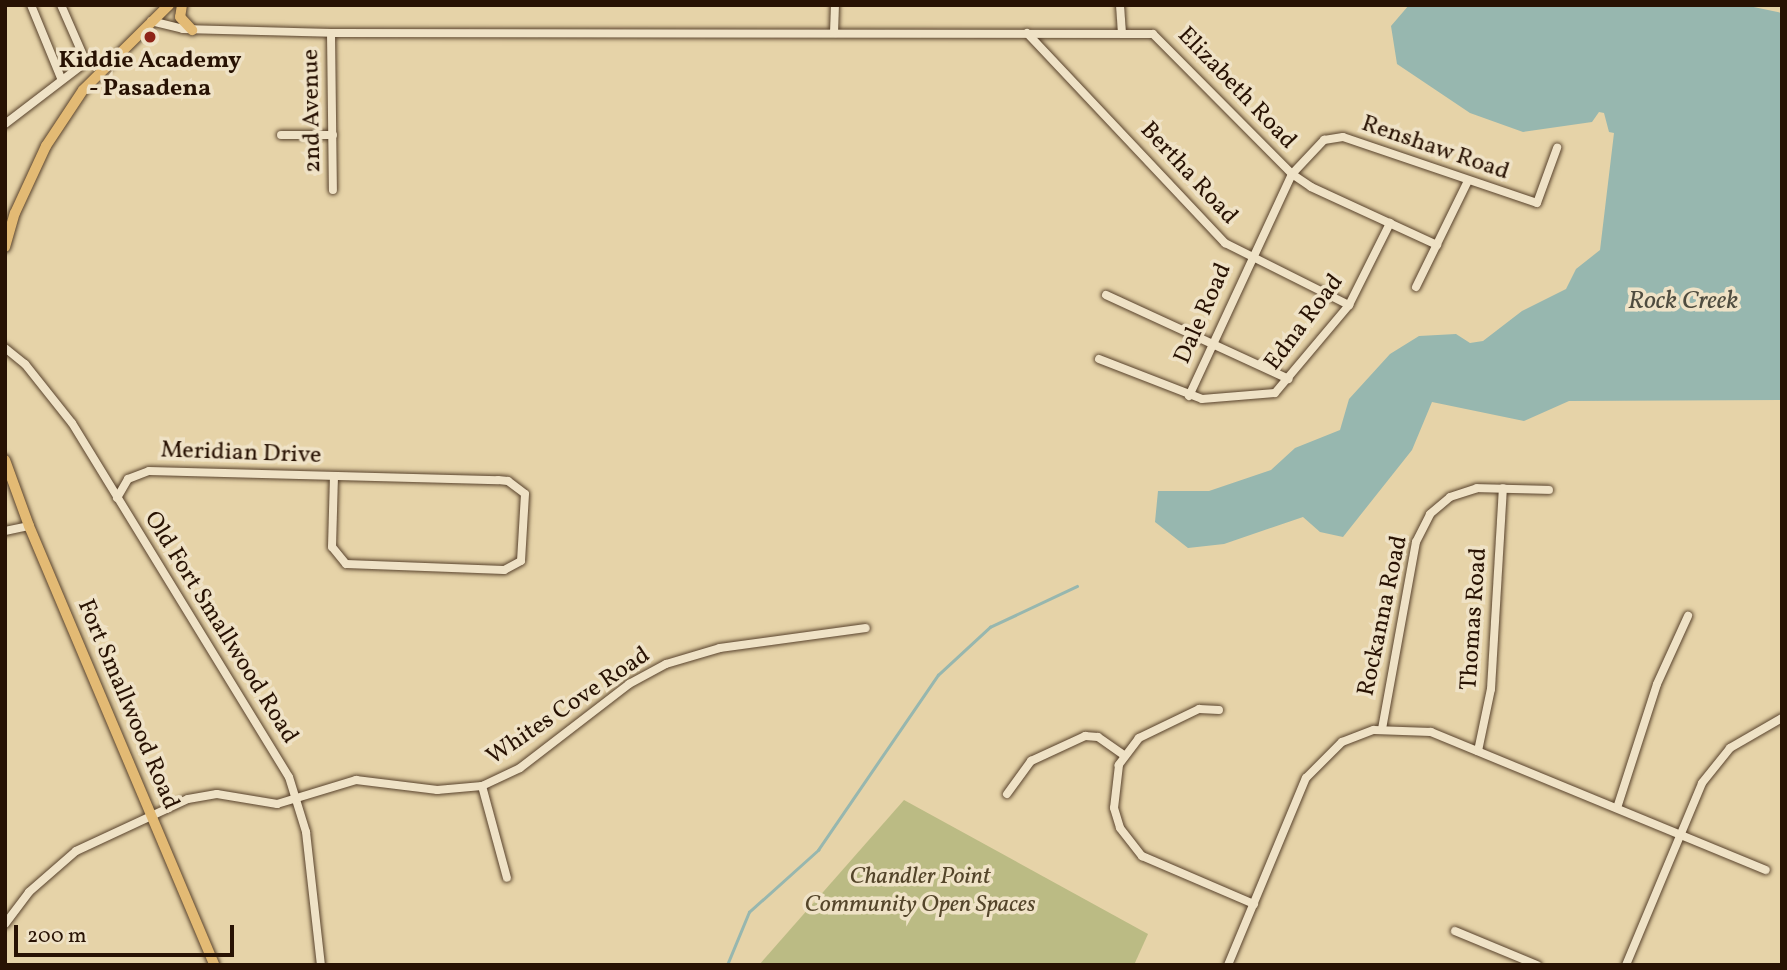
<!DOCTYPE html>
<html>
<head>
<meta charset="utf-8">
<style>
  body { margin:0 }
  #map { position:relative; width:1787px; height:970px; overflow:hidden; background:#e6d3a8; font-family:Vollkorn,serif }
  div>[style] { position:absolute }
  [style*='--x'] { left:calc(var(--x)*1px); top:calc(var(--y)*1px); width:calc(var(--w)*1px); rotate:calc(var(--a)*1deg) }
  .green>* { inset:0; background:#bbbb84 }
  .water>* { inset:0; background:#97b7af }
  .stream>* { height:2.5px; margin:-1.25px; padding:0 1.25px; transform-origin:1.25px; border-radius:1.25px; background:#97b7af }
  .roads { filter:drop-shadow(0 0 2px #58422c) drop-shadow(0 0 2px #58422c) }
  .minor>* { height:8px; margin:-4px; padding:0 4px; transform-origin:4px; border-radius:4px; background:#efe2c6 }
  .major>* { height:10px; margin:-5px; padding:0 5px; transform-origin:5px; border-radius:5px; background:#e3ba74 }
  .dots>* { width:19px; height:19px; translate:-50% -50%; box-sizing:border-box; border:4px solid #efe2c6; border-radius:50% }
  span { translate:-50% -50%; white-space:nowrap; text-align:center; line-height:1.15; -webkit-text-stroke:7px #efe2c6; paint-order:stroke }
  .poi-label { font-size:24px; color:#281203; font-weight:700 }
  .street-label { font-size:24px; color:#281203 }
  .park-label { font-size:24px; color:#54452a; font-style:italic }
  .water-label { font-size:26px; color:#4f4c3f; font-style:italic }
  .frame { position:absolute; inset:0; border:7px solid #281203; pointer-events:none }
  .scale { position:absolute; left:14px; top:925px; width:220px; height:32px; box-sizing:border-box; border:4px solid #281203; border-top:0; padding-left:9px; font-size:21px; line-height:24px; white-space:nowrap; color:#281203; -webkit-text-stroke:5px #efe2c6; paint-order:stroke }
</style>
</head>
<body>
<div id="map">
  <div class="green">
    <div style="clip-path:polygon(904px 800px,1148px 934px,1134px 965px,759px 965px)"></div>
  </div>
  <div class="water">
    <div style="clip-path:polygon(1409px 5px,1744px 5px,1782px 13px,1782px 400px,1569px 401px,1524px 421px,1432px 402px,1412px 450px,1343px 537px,1320px 532px,1303px 517px,1224px 544px,1188px 548px,1155px 522px,1158px 491px,1209px 491px,1271px 470px,1295px 448px,1340px 430px,1349px 399px,1390px 354px,1419px 336px,1456px 334px,1470px 343px,1483px 341px,1522px 311px,1566px 289px,1576px 269px,1600px 250px,1614px 133px,1609px 132px,1604px 113px,1599px 112px,1592px 122px,1523px 132px,1470px 113px,1397px 64px,1391px 26px)"></div>
  </div>
  <div class="stream">
    <div style="--x:727;--y:965;--w:57;--a:-67.5"></div>
    <div style="--x:749;--y:912;--w:93;--a:-41.9"></div>
    <div style="--x:818;--y:850;--w:212;--a:-55.6"></div>
    <div style="--x:938;--y:675;--w:71;--a:-42.7"></div>
    <div style="--x:990;--y:627;--w:96;--a:-25.2"></div>
  </div>
  <div class="roads">
    <div class="minor">
      <div style="--x:31;--y:5;--w:79;--a:67.7"></div>
      <div style="--x:1120;--y:5;--w:27;--a:86"></div>
      <div style="--x:151;--y:21;--w:33;--a:14"></div>
      <div style="--x:183;--y:29;--w:148;--a:1.5"></div>
      <div style="--x:331;--y:33;--w:822;--a:0.07"></div>
      <div style="--x:1153;--y:34;--w:197;--a:45.2"></div>
      <div style="--x:1292;--y:174;--w:23;--a:34"></div>
      <div style="--x:1311;--y:187;--w:139;--a:24.7"></div>
      <div style="--x:331;--y:33;--w:157;--a:89.3"></div>
      <div style="--x:834;--y:33;--w:28;--a:-88"></div>
      <div style="--x:1027;--y:33;--w:289;--a:46.7"></div>
      <div style="--x:1225;--y:243;--w:139;--a:26.6"></div>
      <div style="--x:5;--y:124;--w:102;--a:-37.4"></div>
      <div style="--x:86;--y:62;--w:62;--a:-113.7"></div>
      <div style="--x:281;--y:135;--w:52;--a:0"></div>
      <div style="--x:1416;--y:287;--w:118;--a:-63.9"></div>
      <div style="--x:1106;--y:295;--w:201;--a:24.7"></div>
      <div style="--x:5;--y:348;--w:26;--a:39"></div>
      <div style="--x:25;--y:364;--w:75;--a:51.5"></div>
      <div style="--x:72;--y:423;--w:415;--a:58.5"></div>
      <div style="--x:289;--y:777;--w:58;--a:72.8"></div>
      <div style="--x:306;--y:832;--w:134;--a:83.6"></div>
      <div style="--x:1099;--y:359;--w:110;--a:21.2"></div>
      <div style="--x:1202;--y:399;--w:73;--a:-4.7"></div>
      <div style="--x:1275;--y:393;--w:115;--a:-49.9"></div>
      <div style="--x:1349;--y:305;--w:92;--a:-63.4"></div>
      <div style="--x:1189;--y:396;--w:245;--a:-65.1"></div>
      <div style="--x:1292;--y:174;--w:47;--a:-46.7"></div>
      <div style="--x:1324;--y:140;--w:19;--a:-9"></div>
      <div style="--x:1343;--y:137;--w:205;--a:18.8"></div>
      <div style="--x:1537;--y:203;--w:59;--a:-70"></div>
      <div style="--x:117;--y:498;--w:22;--a:-60"></div>
      <div style="--x:128;--y:479;--w:22;--a:-21"></div>
      <div style="--x:149;--y:471;--w:349;--a:1.5"></div>
      <div style="--x:498;--y:480;--w:10;--a:6"></div>
      <div style="--x:508;--y:481;--w:21;--a:37"></div>
      <div style="--x:525;--y:494;--w:67;--a:93.4"></div>
      <div style="--x:521;--y:561;--w:19;--a:152"></div>
      <div style="--x:504;--y:570;--w:158;--a:-177.8"></div>
      <div style="--x:346;--y:564;--w:22;--a:-129"></div>
      <div style="--x:332;--y:547;--w:71;--a:-88.4"></div>
      <div style="--x:5;--y:531;--w:25;--a:-12"></div>
      <div style="--x:1219;--y:710;--w:20;--a:-177"></div>
      <div style="--x:1199;--y:709;--w:67;--a:154.2"></div>
      <div style="--x:1139;--y:738;--w:34;--a:127"></div>
      <div style="--x:1119;--y:765;--w:43;--a:96.6"></div>
      <div style="--x:1114;--y:808;--w:21;--a:73"></div>
      <div style="--x:1120;--y:828;--w:36;--a:52"></div>
      <div style="--x:1142;--y:856;--w:122;--a:23.2"></div>
      <div style="--x:1382;--y:729;--w:190;--a:-79.7"></div>
      <div style="--x:1416;--y:542;--w:31;--a:-63"></div>
      <div style="--x:1430;--y:514;--w:26;--a:-40"></div>
      <div style="--x:1450;--y:497;--w:28;--a:-18"></div>
      <div style="--x:1477;--y:488;--w:72;--a:1.6"></div>
      <div style="--x:1478;--y:751;--w:63;--a:-78.2"></div>
      <div style="--x:1491;--y:689;--w:201;--a:-86.6"></div>
      <div style="--x:482;--y:786;--w:95;--a:74.8"></div>
      <div style="--x:1007;--y:794;--w:41;--a:-54"></div>
      <div style="--x:1031;--y:761;--w:60;--a:-24.8"></div>
      <div style="--x:1085;--y:736;--w:13;--a:4"></div>
      <div style="--x:1098;--y:737;--w:32;--a:35"></div>
      <div style="--x:1617;--y:808;--w:130;--a:-72.1"></div>
      <div style="--x:1657;--y:684;--w:75;--a:-65.5"></div>
      <div style="--x:5;--y:924;--w:40;--a:-53"></div>
      <div style="--x:29;--y:892;--w:62;--a:-41.1"></div>
      <div style="--x:76;--y:851;--w:123;--a:-24.9"></div>
      <div style="--x:188;--y:799;--w:29;--a:-10"></div>
      <div style="--x:217;--y:794;--w:61;--a:9.5"></div>
      <div style="--x:277;--y:804;--w:83;--a:-16.9"></div>
      <div style="--x:356;--y:780;--w:82;--a:7"></div>
      <div style="--x:437;--y:790;--w:45;--a:-5.1"></div>
      <div style="--x:482;--y:786;--w:42;--a:-25.3"></div>
      <div style="--x:520;--y:768;--w:138;--a:-37.6"></div>
      <div style="--x:629;--y:684;--w:42;--a:-28.4"></div>
      <div style="--x:666;--y:664;--w:56;--a:-16.5"></div>
      <div style="--x:720;--y:648;--w:147;--a:-7.8"></div>
      <div style="--x:1455;--y:931;--w:89;--a:22.5"></div>
      <div style="--x:1228;--y:965;--w:203;--a:-67.4"></div>
      <div style="--x:1306;--y:778;--w:51;--a:-45"></div>
      <div style="--x:1342;--y:742;--w:34;--a:-21"></div>
      <div style="--x:1374;--y:730;--w:57;--a:2"></div>
      <div style="--x:1431;--y:732;--w:362;--a:22.4"></div>
      <div style="--x:1626;--y:965;--w:197;--a:-67.3"></div>
      <div style="--x:1702;--y:783;--w:45;--a:-51.3"></div>
      <div style="--x:1730;--y:748;--w:60;--a:-30"></div>
    </div>
    <div class="major">
      <div style="--x:182;--y:5;--w:12;--a:99"></div>
      <div style="--x:180;--y:17;--w:18;--a:47"></div>
      <div style="--x:5;--y:247;--w:35;--a:-74"></div>
      <div style="--x:15;--y:213;--w:74;--a:-65.2"></div>
      <div style="--x:46;--y:146;--w:67;--a:-56.5"></div>
      <div style="--x:83;--y:90;--w:121;--a:-44.7"></div>
      <div style="--x:5;--y:460;--w:70;--a:70"></div>
      <div style="--x:29;--y:526;--w:476;--a:67.1"></div>
    </div>
  </div>
  <div class="dots">
    <div style="left:150px;top:37px;background:#8f2418"></div>
  </div>
  <div class="poi-label">
    <span style="left:150px;top:76px">Kiddie Academy<br>- Pasadena</span>
  </div>
  <div class="street-label">
    <span style="left:1236px;top:89px;rotate:46deg">Elizabeth Road</span>
    <span style="left:313px;top:111px;rotate:-91deg">2nd Avenue</span>
    <span style="left:1435px;top:149px;rotate:19deg">Renshaw Road</span>
    <span style="left:1188px;top:174px;rotate:47deg">Bertha Road</span>
    <span style="left:1204px;top:314px;rotate:-66deg">Dale Road</span>
    <span style="left:1305px;top:323px;rotate:-53deg">Edna Road</span>
    <span style="left:241px;top:454px;rotate:2deg">Meridian Drive</span>
    <span style="left:1384px;top:616px;rotate:-78deg">Rockanna Road</span>
    <span style="left:1475px;top:619px;rotate:-86deg">Thomas Road</span>
    <span style="left:220px;top:628px;rotate:58deg">Old Fort Smallwood Road</span>
    <span style="left:127px;top:705px;rotate:67deg">Fort Smallwood Road</span>
    <span style="left:569px;top:707px;rotate:-34deg">Whites Cove Road</span>
  </div>
  <div class="park-label">
    <span style="left:920px;top:892px">Chandler Point<br>Community Open Spaces</span>
  </div>
  <div class="water-label">
    <span style="left:1683px;top:302px">Rock Creek</span>
  </div>
  <div class="frame"></div>
  <div class="scale">200 m</div>
</div>
</body>
</html>
